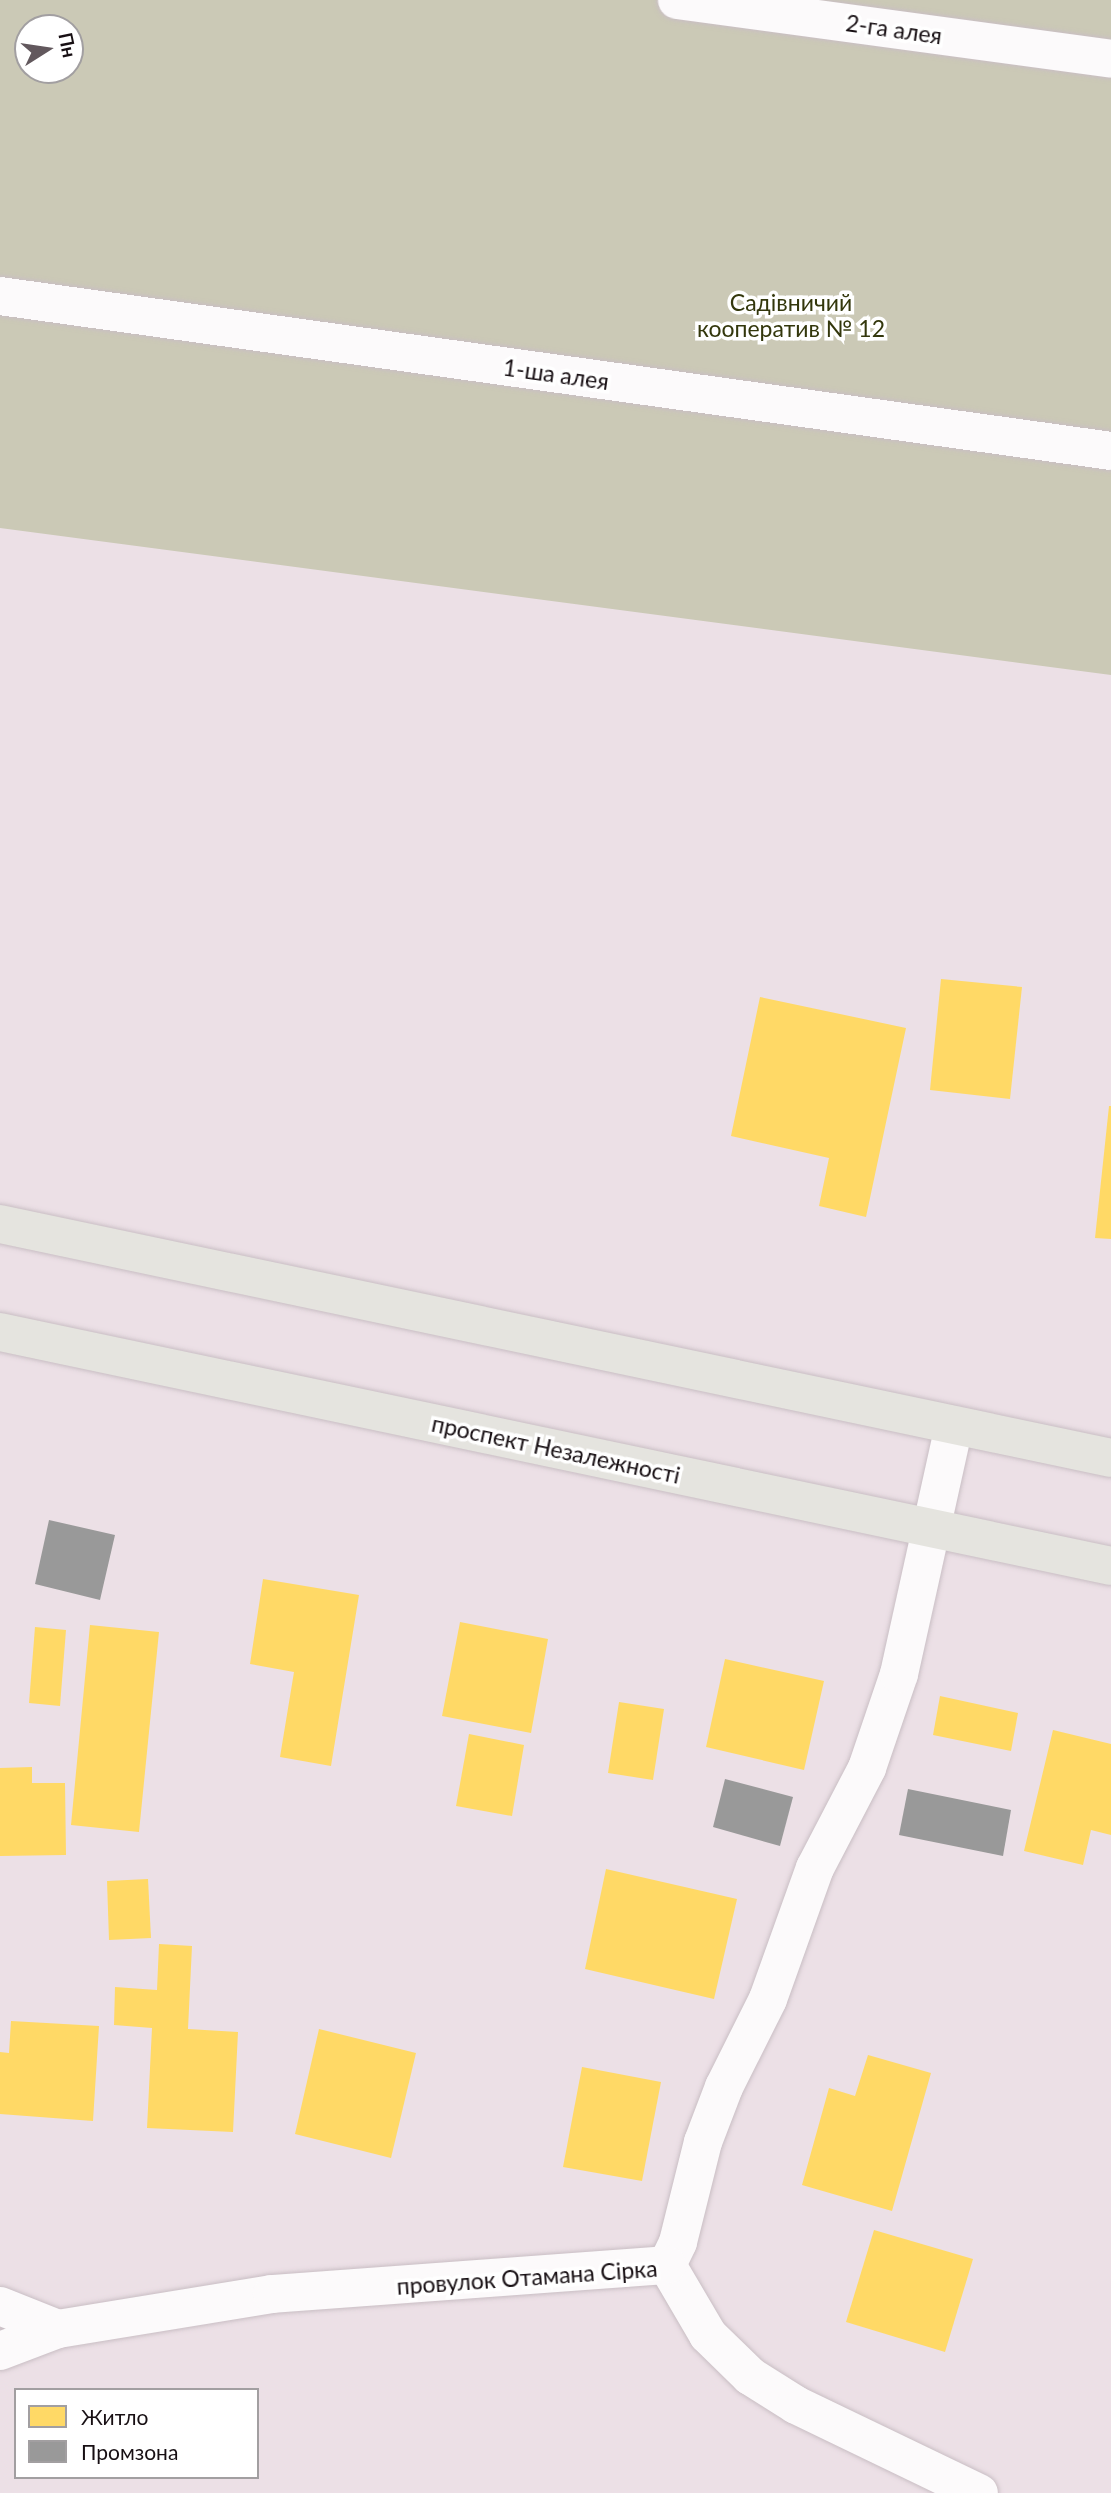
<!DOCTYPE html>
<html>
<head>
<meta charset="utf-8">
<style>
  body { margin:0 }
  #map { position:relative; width:1111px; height:2493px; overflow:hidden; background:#ece0e6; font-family:Lato,sans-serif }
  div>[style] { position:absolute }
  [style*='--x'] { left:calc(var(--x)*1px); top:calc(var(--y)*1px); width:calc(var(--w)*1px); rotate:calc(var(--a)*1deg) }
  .green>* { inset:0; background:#cbc9b6 }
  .homes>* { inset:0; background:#ffd966 }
  .industry>* { inset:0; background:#999 }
  .roads { filter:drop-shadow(0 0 2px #c9bec4) drop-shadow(0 0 2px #c9bec4) }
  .minor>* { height:38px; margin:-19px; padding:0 19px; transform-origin:19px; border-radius:19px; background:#fcfafb }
  .major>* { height:38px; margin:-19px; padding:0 19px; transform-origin:19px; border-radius:19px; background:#e5e4df }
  span { translate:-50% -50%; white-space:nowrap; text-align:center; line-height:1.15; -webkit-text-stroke:7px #fff; paint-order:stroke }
  .street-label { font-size:23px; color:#170f13 }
  .park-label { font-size:23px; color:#33370c }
  .legend { position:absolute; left:14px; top:2388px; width:245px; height:91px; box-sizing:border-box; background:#fff; border:2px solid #a29fa1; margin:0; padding:9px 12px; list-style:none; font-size:21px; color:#170f13 }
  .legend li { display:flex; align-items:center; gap:14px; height:35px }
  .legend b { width:35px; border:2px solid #a29fa1 }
  .north { position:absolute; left:14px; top:14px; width:70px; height:70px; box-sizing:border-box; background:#fff; border:2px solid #a29fa1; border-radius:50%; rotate:78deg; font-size:19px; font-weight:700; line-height:28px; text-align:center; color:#170f13 }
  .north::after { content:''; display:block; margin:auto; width:24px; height:32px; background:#62585d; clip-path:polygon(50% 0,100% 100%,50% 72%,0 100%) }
</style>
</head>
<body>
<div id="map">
  <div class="green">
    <div style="clip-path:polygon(evenodd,0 0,1111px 0,1111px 675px,0 528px,0 0,28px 28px,70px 28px,70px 70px,28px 70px,28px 28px)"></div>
  </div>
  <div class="homes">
    <div style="clip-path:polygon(941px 979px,1022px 987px,1010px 1099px,930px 1090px)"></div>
    <div style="clip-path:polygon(760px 997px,906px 1028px,866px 1217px,819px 1206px,829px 1158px,731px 1136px)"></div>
    <div style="clip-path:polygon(1109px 1106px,1111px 1106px,1111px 1239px,1095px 1238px)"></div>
    <div style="clip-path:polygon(263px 1579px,359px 1595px,331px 1766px,280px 1757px,294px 1672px,250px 1664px)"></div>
    <div style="clip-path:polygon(460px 1622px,548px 1639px,531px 1733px,442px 1716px)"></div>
    <div style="clip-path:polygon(90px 1625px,159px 1632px,139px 1832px,71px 1825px)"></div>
    <div style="clip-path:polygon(35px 1627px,66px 1630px,60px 1706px,29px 1703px)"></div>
    <div style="clip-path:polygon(725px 1659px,824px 1681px,804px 1770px,706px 1747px)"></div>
    <div style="clip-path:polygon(940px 1696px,1018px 1713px,1011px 1751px,933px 1735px)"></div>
    <div style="clip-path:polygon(619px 1702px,664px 1709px,653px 1780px,608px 1773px)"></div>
    <div style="clip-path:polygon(1053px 1730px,1111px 1744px,1111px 1835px,1091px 1830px,1083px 1865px,1024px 1851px)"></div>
    <div style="clip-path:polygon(469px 1734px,524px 1745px,512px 1816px,456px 1806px)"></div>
    <div style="clip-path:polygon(32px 1767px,32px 1783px,65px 1783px,66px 1855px,0 1856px,0 1768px)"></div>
    <div style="clip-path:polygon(606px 1869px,737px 1899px,714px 1999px,585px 1969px)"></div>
    <div style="clip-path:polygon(148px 1879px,151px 1938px,109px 1940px,107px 1881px)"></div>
    <div style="clip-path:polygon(159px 1944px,192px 1946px,188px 2029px,238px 2032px,233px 2132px,147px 2128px,152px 2028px,114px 2025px,115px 1987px,157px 1990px)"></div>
    <div style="clip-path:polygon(11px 2021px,99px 2026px,93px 2121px,0 2114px,0 2052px,9px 2053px)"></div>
    <div style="clip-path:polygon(319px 2029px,416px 2053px,391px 2158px,295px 2134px)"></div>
    <div style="clip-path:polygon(868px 2055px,931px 2073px,892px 2211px,802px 2185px,829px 2088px,855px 2096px)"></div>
    <div style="clip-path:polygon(582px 2067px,661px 2082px,642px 2181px,563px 2167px)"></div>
    <div style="clip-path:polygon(874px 2230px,973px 2259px,945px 2352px,846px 2322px)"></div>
  </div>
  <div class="industry">
    <div style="clip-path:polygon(49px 1520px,115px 1535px,100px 1600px,35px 1584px)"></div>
    <div style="clip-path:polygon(725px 1779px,793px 1797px,780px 1846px,713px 1827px)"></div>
    <div style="clip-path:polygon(908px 1789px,1011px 1810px,1003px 1856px,899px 1835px)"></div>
  </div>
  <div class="roads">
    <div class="minor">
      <div style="--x:677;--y:0;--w:438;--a:7.7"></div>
      <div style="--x:0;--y:296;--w:1122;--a:7.94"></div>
      <div style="--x:667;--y:2265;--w:25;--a:-64"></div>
      <div style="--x:678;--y:2242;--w:103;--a:-76"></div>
      <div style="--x:703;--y:2142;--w:59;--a:-69.1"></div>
      <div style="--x:724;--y:2087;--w:98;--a:-63.4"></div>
      <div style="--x:768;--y:1999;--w:139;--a:-70.3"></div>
      <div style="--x:815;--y:1868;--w:113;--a:-62.5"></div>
      <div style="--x:867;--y:1768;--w:99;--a:-71.2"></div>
      <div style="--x:899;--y:1674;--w:254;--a:-77.5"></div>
      <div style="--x:667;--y:2265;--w:81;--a:59.6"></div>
      <div style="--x:708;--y:2335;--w:59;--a:44.3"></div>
      <div style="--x:750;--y:2376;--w:54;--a:32.2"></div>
      <div style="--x:796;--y:2405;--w:203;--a:25.7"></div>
      <div style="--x:0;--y:2306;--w:62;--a:21.6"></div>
      <div style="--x:58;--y:2329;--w:217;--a:-9.3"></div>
      <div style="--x:272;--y:2294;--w:396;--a:-4.2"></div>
      <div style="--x:0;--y:2351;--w:62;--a:-20.8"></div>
    </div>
    <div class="major">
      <div style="--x:0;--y:1224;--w:1135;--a:11.89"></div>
      <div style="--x:0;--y:1332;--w:1135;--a:11.89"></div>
    </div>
  </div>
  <div class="street-label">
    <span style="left:894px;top:29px;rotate:8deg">2-га алея</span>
    <span style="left:556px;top:374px;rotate:8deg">1-ша алея</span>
    <span style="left:556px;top:1449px;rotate:12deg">проспект Незалежності</span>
    <span style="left:527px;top:2277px;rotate:-4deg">провулок Отамана Сірка</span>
  </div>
  <div class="park-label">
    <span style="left:791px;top:315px">Садівничий<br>кооператив № 12</span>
  </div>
  <ul class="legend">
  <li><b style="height:19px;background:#ffd966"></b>Житло</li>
  <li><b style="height:19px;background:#999"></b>Промзона</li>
  </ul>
  <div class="north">Пн</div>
</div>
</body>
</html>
